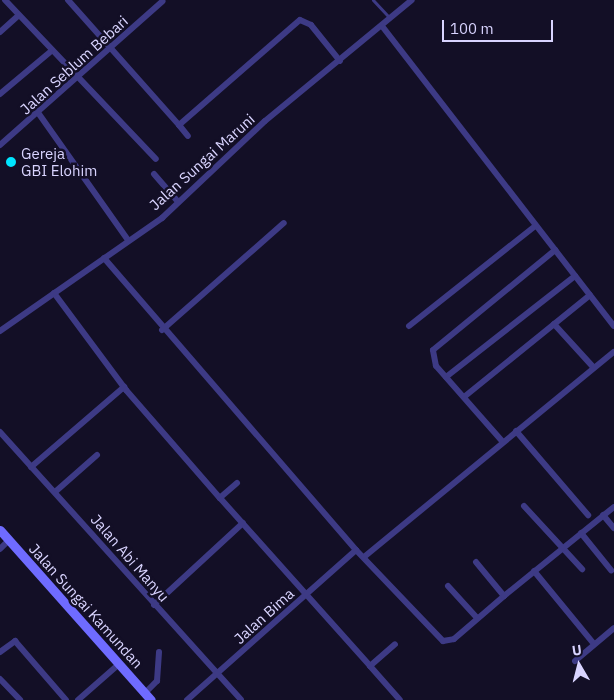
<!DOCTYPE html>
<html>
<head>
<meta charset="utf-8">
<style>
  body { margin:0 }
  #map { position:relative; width:614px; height:700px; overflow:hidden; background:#130f26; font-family:"IBM Plex Sans",sans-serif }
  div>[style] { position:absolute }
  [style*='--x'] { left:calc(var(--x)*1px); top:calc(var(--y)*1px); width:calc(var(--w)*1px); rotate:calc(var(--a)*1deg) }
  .service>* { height:3px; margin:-1.5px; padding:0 1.5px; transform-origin:1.5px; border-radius:1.5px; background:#3d3a85 }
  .minor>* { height:6px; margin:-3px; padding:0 3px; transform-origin:3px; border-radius:3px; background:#3d3a85 }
  .secondary>* { height:9px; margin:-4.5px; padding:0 4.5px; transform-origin:4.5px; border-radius:4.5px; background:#6f6bff }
  .dots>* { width:14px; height:14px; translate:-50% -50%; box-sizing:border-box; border:2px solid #130f26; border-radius:50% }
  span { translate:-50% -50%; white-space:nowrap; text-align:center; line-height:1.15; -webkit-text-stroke:5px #130f26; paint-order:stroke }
  .street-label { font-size:15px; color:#d9d4ff }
  .poi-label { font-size:15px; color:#d9d4ff }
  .left { translate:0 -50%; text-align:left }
  .north { position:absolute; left:554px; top:640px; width:50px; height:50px; -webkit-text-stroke:4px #130f26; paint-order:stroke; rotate:352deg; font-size:14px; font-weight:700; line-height:20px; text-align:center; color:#d9d4ff }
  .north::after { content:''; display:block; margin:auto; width:18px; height:22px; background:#d9d4ff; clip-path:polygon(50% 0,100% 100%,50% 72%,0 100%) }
  .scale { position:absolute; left:442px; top:20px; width:111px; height:22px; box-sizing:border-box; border:2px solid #d9d4ff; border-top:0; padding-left:6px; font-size:15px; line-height:18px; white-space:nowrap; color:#d9d4ff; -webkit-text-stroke:4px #130f26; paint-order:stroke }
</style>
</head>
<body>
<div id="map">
  <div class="service">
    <div style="--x:373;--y:0;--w:25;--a:47"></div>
  </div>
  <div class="minor">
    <div style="--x:5;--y:0;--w:219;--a:46.5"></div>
    <div style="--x:68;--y:0;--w:167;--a:48.4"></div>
    <div style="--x:179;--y:125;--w:160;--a:-41"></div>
    <div style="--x:300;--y:20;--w:12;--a:24"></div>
    <div style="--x:311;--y:25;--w:46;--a:51.1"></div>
    <div style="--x:382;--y:26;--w:379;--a:52.3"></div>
    <div style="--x:0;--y:32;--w:24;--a:-42"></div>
    <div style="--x:0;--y:94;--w:65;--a:-40"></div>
    <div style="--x:39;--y:114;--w:154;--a:54.8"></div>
    <div style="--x:179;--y:125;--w:14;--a:51"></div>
    <div style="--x:0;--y:145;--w:217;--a:-41.5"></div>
    <div style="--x:154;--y:174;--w:37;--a:49"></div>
    <div style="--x:104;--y:258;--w:386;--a:49.2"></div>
    <div style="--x:356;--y:550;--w:126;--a:46.3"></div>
    <div style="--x:443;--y:641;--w:11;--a:-10"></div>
    <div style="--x:454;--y:639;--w:66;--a:-40.7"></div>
    <div style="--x:504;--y:596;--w:44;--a:-129.5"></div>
    <div style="--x:54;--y:293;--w:121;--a:53.4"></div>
    <div style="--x:126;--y:390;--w:143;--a:49"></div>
    <div style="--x:554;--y:324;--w:59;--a:47.7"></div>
    <div style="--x:409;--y:326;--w:161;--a:-38.4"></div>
    <div style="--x:162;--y:330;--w:162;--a:-41.3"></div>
    <div style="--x:0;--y:331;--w:198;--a:-34.9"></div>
    <div style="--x:162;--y:218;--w:141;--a:-43.3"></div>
    <div style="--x:265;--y:121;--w:190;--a:-39.5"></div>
    <div style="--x:446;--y:377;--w:164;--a:-38.1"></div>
    <div style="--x:464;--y:397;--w:162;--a:-39"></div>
    <div style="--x:516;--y:431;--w:111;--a:49.4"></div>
    <div style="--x:0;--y:432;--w:360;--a:48"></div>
    <div style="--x:502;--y:441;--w:100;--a:-131.3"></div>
    <div style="--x:436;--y:366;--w:16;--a:-101"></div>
    <div style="--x:433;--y:350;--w:158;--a:-39.3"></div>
    <div style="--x:31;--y:467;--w:123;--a:-40.7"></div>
    <div style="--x:237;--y:483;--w:23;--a:139"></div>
    <div style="--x:220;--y:498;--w:225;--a:48.2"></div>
    <div style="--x:370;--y:666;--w:33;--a:-41"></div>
    <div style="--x:55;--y:492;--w:56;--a:-41.4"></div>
    <div style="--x:524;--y:506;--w:86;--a:47.4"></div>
    <div style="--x:603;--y:515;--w:17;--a:50"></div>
    <div style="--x:581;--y:533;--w:48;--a:51"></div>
    <div style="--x:0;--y:549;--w:13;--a:-45"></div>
    <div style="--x:364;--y:557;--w:323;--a:-39.4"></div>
    <div style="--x:534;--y:571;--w:94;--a:50.6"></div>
    <div style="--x:448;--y:586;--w:43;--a:47.8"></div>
    <div style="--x:504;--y:596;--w:141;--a:-39"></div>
    <div style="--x:154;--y:605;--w:121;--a:-42.7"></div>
    <div style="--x:0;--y:652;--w:19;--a:-36"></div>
    <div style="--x:15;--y:641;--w:78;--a:49.2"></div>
    <div style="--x:575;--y:661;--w:51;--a:-40.2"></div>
    <div style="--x:370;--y:666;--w:45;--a:48.6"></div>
    <div style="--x:0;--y:679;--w:29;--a:46"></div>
    <div style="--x:145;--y:693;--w:17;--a:-45"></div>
    <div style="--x:157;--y:681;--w:29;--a:-86"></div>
    <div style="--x:78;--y:700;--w:55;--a:-41.3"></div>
    <div style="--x:187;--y:700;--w:226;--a:-41.6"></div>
  </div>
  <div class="secondary">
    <div style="--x:0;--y:530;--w:227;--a:48.4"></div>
  </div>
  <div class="dots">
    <div style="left:11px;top:162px;background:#00e5ff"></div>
  </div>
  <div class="street-label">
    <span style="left:74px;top:65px;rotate:-42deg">Jalan Seblum Bebari</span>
    <span style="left:202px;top:162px;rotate:-42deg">Jalan Sungai Maruni</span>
    <span style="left:130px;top:558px;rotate:49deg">Jalan Abi Manyu</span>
    <span style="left:86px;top:606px;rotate:48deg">Jalan Sungai Kamundan</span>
    <span style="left:264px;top:616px;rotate:-42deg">Jalan Bima</span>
  </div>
  <div class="poi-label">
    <span class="left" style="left:21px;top:162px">Gereja<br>GBI Elohim</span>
  </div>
  <div class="north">U</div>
  <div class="scale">100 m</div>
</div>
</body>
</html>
